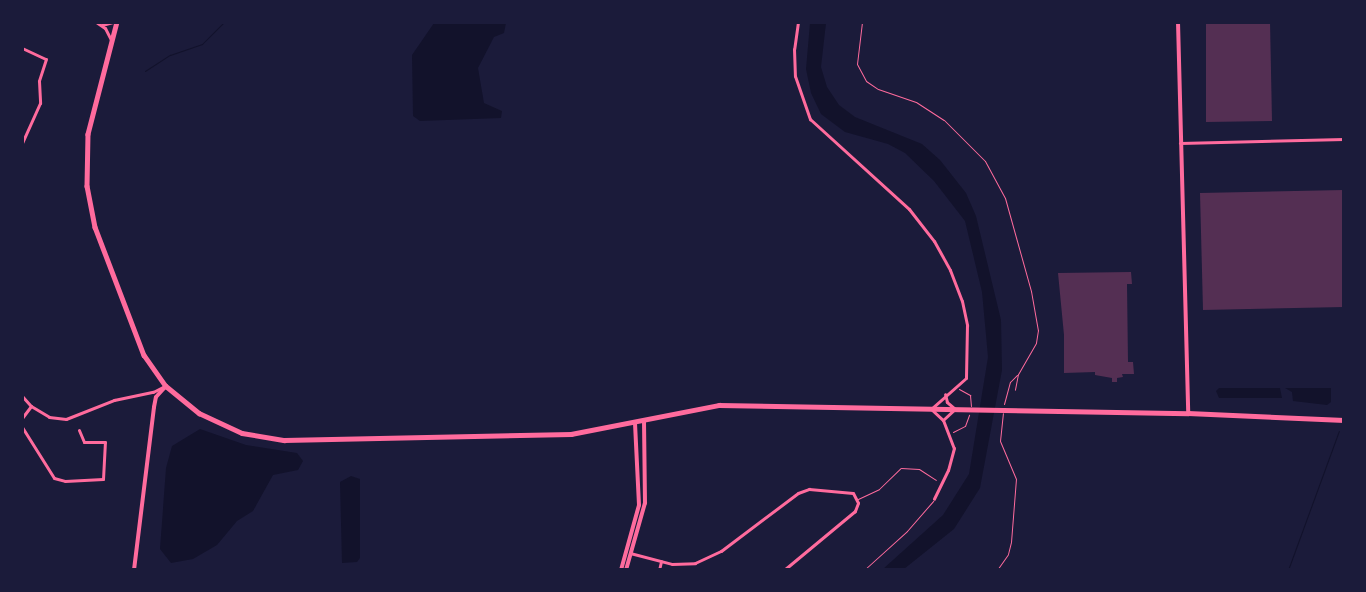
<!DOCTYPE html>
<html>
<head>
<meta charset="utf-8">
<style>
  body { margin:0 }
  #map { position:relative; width:1366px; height:592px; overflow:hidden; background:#1b1b3a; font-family:Bitter,serif }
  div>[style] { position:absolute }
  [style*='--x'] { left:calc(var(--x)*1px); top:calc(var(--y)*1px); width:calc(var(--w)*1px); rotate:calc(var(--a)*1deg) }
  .water>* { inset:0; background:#12122b }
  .stream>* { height:1px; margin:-0.5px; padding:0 0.5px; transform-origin:0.5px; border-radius:0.5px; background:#12122b }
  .building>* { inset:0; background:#542f53 }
  .path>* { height:1px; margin:-0.5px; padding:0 0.5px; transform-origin:0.5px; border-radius:0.5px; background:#ff6b9d }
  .service>* { height:1px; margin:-0.5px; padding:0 0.5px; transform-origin:0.5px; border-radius:0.5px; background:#ff6b9d }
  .minor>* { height:3px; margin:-1.5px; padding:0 1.5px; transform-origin:1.5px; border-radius:1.5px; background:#ff6b9d }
  .tertiary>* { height:4px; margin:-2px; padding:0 2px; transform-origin:2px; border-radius:2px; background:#ff6b9d }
  .primary>* { height:4.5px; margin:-2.25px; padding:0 2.25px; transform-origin:2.25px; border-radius:2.25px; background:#ff6b9d }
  span { translate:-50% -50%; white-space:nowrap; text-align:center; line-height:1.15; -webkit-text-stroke:4.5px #1b1b3a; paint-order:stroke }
  .frame { position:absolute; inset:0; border:24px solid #1b1b3a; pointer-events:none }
</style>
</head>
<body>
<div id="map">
  <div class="water">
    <div style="clip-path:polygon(434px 23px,506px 23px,504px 33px,494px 37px,478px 68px,484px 103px,502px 111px,501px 118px,420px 121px,413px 116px,412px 55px)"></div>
    <div style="clip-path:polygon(810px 23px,826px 23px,821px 67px,827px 87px,839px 105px,855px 117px,922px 144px,940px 160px,966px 193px,976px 216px,1001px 320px,1002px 370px,980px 488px,954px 529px,904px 569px,883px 569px,943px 515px,969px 474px,988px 357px,982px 292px,965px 221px,934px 181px,905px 153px,888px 144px,845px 132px,821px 114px,811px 93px,806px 69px)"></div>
    <div style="clip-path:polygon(1219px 388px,1280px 388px,1282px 398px,1219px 398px,1216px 391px)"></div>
    <div style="clip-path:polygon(1285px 388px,1331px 388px,1331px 402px,1327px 405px,1293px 401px,1292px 392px)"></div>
    <div style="clip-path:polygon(200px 429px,246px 445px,297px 453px,303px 461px,298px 470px,273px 475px,253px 511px,237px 521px,217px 545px,193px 559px,171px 563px,160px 549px,166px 468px,172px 446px)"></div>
    <div style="clip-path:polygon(351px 476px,360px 479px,360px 558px,357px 562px,342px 563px,340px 482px)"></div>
  </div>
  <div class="stream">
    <div style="--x:145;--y:71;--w:30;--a:-33"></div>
    <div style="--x:170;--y:55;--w:34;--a:-19"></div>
    <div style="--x:202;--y:44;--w:31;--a:-45"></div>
    <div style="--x:1288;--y:570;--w:148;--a:-69.9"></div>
  </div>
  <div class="building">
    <div style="clip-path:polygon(1206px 22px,1270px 22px,1272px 121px,1206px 122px)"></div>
    <div style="clip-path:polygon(1344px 190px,1344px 307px,1203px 310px,1200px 193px)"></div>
    <div style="clip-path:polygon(1131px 272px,1132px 284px,1127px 284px,1128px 362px,1133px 362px,1134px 374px,1122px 374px,1123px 377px,1117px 378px,1117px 382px,1112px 382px,1112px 378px,1095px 375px,1095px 372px,1064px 373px,1064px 335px,1058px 273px)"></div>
  </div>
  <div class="path">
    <div style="--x:862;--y:22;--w:42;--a:96.8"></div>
    <div style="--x:857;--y:64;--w:19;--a:62"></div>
    <div style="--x:866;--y:81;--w:14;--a:34"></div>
    <div style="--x:878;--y:89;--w:40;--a:18.9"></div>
    <div style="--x:916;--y:102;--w:33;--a:33"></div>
    <div style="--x:944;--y:120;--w:58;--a:45"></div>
    <div style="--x:985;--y:161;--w:42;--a:61.6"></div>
    <div style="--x:1005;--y:198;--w:97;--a:74.4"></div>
    <div style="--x:1031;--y:291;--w:40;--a:80"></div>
    <div style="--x:1038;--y:330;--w:13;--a:99"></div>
    <div style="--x:1036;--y:343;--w:36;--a:120"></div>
    <div style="--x:1018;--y:374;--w:16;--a:101"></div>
    <div style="--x:959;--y:389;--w:13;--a:29"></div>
    <div style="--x:970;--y:395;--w:11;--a:85"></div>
    <div style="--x:1004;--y:404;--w:23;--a:-75"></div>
    <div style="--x:1010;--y:382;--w:10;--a:-45"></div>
    <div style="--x:953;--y:432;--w:13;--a:-27"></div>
    <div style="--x:965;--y:426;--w:12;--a:-70"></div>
    <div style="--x:864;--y:570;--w:58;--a:-42.2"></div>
    <div style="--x:907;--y:531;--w:40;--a:-49"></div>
    <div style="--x:997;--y:570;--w:19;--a:-55"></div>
    <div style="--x:1008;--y:554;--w:12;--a:-76"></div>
    <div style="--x:1011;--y:542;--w:63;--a:-85.5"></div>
    <div style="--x:1016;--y:479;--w:41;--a:-112.8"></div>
    <div style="--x:1000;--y:441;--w:28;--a:-84"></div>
  </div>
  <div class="service">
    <div style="--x:858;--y:499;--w:23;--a:-25"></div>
    <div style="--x:879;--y:489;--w:30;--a:-44"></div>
    <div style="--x:901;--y:468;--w:18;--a:3"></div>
    <div style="--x:919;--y:469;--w:20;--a:33"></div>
  </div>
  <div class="minor">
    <div style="--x:96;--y:22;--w:11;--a:34"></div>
    <div style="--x:105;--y:28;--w:13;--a:63"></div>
    <div style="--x:798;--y:22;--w:27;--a:98"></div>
    <div style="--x:794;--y:49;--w:27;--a:88"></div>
    <div style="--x:795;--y:76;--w:46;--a:70.8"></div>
    <div style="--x:810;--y:119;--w:134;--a:42.3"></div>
    <div style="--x:909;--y:209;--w:41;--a:52"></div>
    <div style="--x:934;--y:241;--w:33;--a:61"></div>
    <div style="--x:950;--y:270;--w:33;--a:69"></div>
    <div style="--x:962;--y:301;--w:25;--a:78"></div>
    <div style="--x:967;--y:325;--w:53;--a:91.1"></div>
    <div style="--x:966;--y:378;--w:47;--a:138.5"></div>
    <div style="--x:931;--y:409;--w:16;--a:43"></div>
    <div style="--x:943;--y:420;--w:30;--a:69"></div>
    <div style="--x:954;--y:448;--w:23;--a:105"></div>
    <div style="--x:948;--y:470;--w:32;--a:116"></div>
    <div style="--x:102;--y:25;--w:11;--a:-15"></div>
    <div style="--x:22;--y:48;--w:26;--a:25"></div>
    <div style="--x:46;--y:59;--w:23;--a:108"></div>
    <div style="--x:39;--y:81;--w:22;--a:87"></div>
    <div style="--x:40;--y:103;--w:44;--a:114.2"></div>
    <div style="--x:1180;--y:143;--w:164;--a:-1.4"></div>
    <div style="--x:22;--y:396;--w:13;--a:48"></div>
    <div style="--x:31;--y:406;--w:21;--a:31"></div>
    <div style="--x:49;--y:417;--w:17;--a:7"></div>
    <div style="--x:66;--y:419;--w:52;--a:-21.6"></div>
    <div style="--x:114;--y:400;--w:40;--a:-12"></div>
    <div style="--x:153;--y:392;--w:13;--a:-27"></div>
    <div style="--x:22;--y:418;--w:15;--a:-53"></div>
    <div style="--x:943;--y:420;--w:16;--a:-43"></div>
    <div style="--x:955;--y:409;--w:11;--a:-139"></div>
    <div style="--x:947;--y:402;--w:8;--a:-104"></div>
    <div style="--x:22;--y:427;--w:60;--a:57.9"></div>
    <div style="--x:54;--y:478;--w:11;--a:15"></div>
    <div style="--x:65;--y:481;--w:38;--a:-3"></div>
    <div style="--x:103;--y:479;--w:37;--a:-87"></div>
    <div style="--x:105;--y:442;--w:21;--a:180"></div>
    <div style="--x:84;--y:442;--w:13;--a:-113"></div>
    <div style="--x:630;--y:553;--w:43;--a:14.7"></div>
    <div style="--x:672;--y:564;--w:23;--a:-2"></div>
    <div style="--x:695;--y:563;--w:29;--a:-25"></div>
    <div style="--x:721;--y:551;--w:96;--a:-37"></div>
    <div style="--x:798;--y:493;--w:12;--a:-20"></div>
    <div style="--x:809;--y:489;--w:44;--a:5.2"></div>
    <div style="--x:853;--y:493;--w:11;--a:63"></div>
    <div style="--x:858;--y:503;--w:9;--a:111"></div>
    <div style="--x:855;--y:511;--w:92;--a:140.3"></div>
    <div style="--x:659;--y:570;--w:9;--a:-77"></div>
  </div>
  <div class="tertiary">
    <div style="--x:1178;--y:22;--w:391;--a:88.5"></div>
    <div style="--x:134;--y:570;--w:164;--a:-83"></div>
    <div style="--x:154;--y:407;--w:10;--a:-79"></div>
    <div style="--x:156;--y:397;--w:15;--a:-48"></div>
    <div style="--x:621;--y:570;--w:67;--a:-74.5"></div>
    <div style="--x:639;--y:505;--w:82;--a:-92.8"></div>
    <div style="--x:626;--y:570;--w:70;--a:-74.2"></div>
    <div style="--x:645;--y:503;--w:82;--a:-90.7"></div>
  </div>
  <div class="primary">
    <div style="--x:117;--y:22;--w:116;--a:104.5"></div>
    <div style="--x:88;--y:134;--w:52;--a:91.1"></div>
    <div style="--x:87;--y:186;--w:42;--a:79"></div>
    <div style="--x:95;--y:227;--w:137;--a:69.1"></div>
    <div style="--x:144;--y:355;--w:38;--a:55"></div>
    <div style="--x:166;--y:386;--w:43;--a:39.3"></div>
    <div style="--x:199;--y:413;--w:47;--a:24.9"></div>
    <div style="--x:242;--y:433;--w:43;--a:9.5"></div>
    <div style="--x:284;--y:440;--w:287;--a:-1.2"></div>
    <div style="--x:571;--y:434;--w:151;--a:-11.1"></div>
    <div style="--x:719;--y:405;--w:469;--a:1"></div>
    <div style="--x:1188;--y:413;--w:156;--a:2.6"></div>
  </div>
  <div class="frame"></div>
</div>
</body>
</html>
